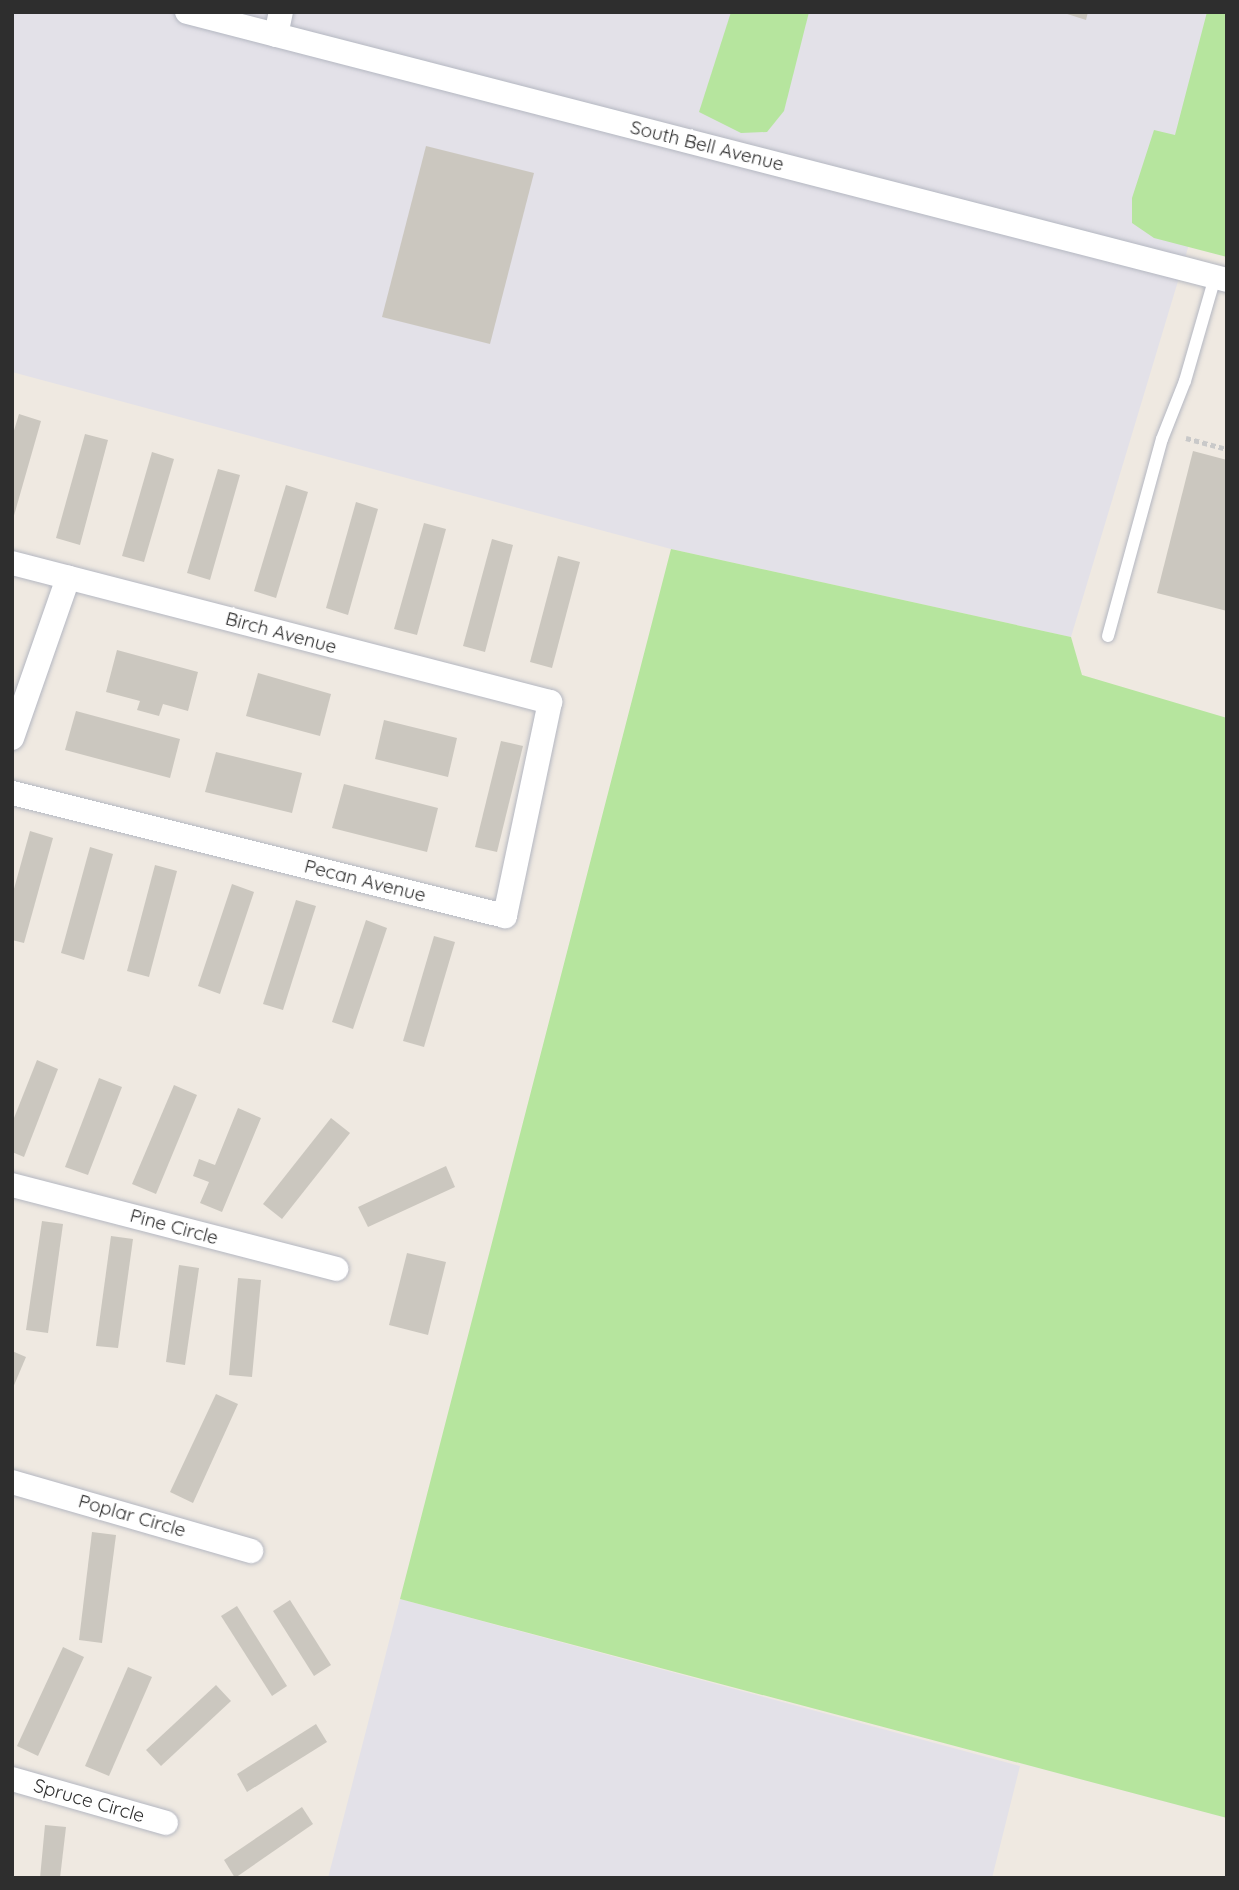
<!DOCTYPE html>
<html>
<head>
<meta charset="utf-8">
<style>
  body { margin:0 }
  #map { position:relative; width:1239px; height:1890px; overflow:hidden; background:#efe9e1; font-family:Quicksand,sans-serif }
  div>[style] { position:absolute }
  [style*='--x'] { left:calc(var(--x)*1px); top:calc(var(--y)*1px); width:calc(var(--w)*1px); rotate:calc(var(--a)*1deg) }
  .industrial>* { inset:0; background:#e3e1e8 }
  .green>* { inset:0; background:#b6e59e }
  .building>* { inset:0; background:#cbc7bf }
  .path>* { height:4.5px; margin-top:-2.25px; transform-origin:0; background:repeating-linear-gradient(90deg,#c9c9c9 0 5px,transparent 0 8.5px) }
  .roads { filter:drop-shadow(0 0 2px #b4b7c1) drop-shadow(0 0 2px #b4b7c1) }
  .service>* { height:12px; margin:-6px; padding:0 6px; transform-origin:6px; border-radius:6px; background:#fff }
  .minor>* { height:24px; margin:-12px; padding:0 12px; transform-origin:12px; border-radius:12px; background:#fff }
  span { translate:-50% -50%; white-space:nowrap; text-align:center; line-height:1.15; -webkit-text-stroke:5px #fff; paint-order:stroke }
  .street-label { font-size:19px; color:#2e2e2e }
  .frame { position:absolute; inset:0; border:14px solid #2e2e2e; pointer-events:none }
</style>
</head>
<body>
<div id="map">
  <div class="industrial">
    <div style="clip-path:polygon(12px 12px,1227px 12px,1227px 118px,1071px 637px,671px 549px,12px 372px)"></div>
    <div style="clip-path:polygon(400px 1599px,1020px 1766px,992px 1878px,328px 1878px)"></div>
  </div>
  <div class="green">
    <div style="clip-path:polygon(731px 12px,809px 12px,784px 111px,767px 132px,741px 133px,699px 112px)"></div>
    <div style="clip-path:polygon(1207px 12px,1227px 12px,1227px 257px,1154px 238px,1132px 223px,1132px 198px,1154px 130px,1175px 135px)"></div>
    <div style="clip-path:polygon(671px 549px,1071px 637px,1082px 675px,1227px 718px,1227px 1818px,400px 1599px)"></div>
  </div>
  <div class="building">
    <div style="clip-path:polygon(1061px 12px,1088px 12px,1086px 20px)"></div>
    <div style="clip-path:polygon(426px 146px,534px 173px,490px 344px,382px 317px)"></div>
    <div style="clip-path:polygon(19px 414px,41px 421px,13px 519px,12px 437px)"></div>
    <div style="clip-path:polygon(85px 434px,108px 440px,80px 545px,56px 538px)"></div>
    <div style="clip-path:polygon(1193px 451px,1227px 460px,1227px 611px,1157px 593px)"></div>
    <div style="clip-path:polygon(152px 452px,174px 459px,144px 562px,122px 556px)"></div>
    <div style="clip-path:polygon(218px 469px,240px 475px,210px 580px,187px 573px)"></div>
    <div style="clip-path:polygon(286px 485px,308px 492px,276px 598px,254px 591px)"></div>
    <div style="clip-path:polygon(356px 502px,378px 509px,348px 615px,326px 608px)"></div>
    <div style="clip-path:polygon(424px 523px,446px 529px,417px 635px,394px 629px)"></div>
    <div style="clip-path:polygon(492px 539px,513px 545px,485px 652px,463px 646px)"></div>
    <div style="clip-path:polygon(558px 556px,580px 562px,552px 668px,530px 662px)"></div>
    <div style="clip-path:polygon(117px 650px,198px 672px,188px 711px,163px 704px,159px 716px,137px 710px,140px 701px,106px 692px)"></div>
    <div style="clip-path:polygon(258px 673px,331px 694px,320px 736px,246px 716px)"></div>
    <div style="clip-path:polygon(76px 711px,180px 739px,170px 778px,65px 750px)"></div>
    <div style="clip-path:polygon(384px 720px,457px 738px,448px 777px,375px 759px)"></div>
    <div style="clip-path:polygon(501px 741px,523px 746px,497px 852px,475px 847px)"></div>
    <div style="clip-path:polygon(216px 752px,302px 773px,292px 813px,205px 792px)"></div>
    <div style="clip-path:polygon(344px 784px,438px 808px,427px 852px,332px 828px)"></div>
    <div style="clip-path:polygon(30px 831px,53px 838px,24px 943px,12px 940px,12px 896px)"></div>
    <div style="clip-path:polygon(90px 847px,113px 854px,84px 960px,61px 953px)"></div>
    <div style="clip-path:polygon(155px 865px,177px 871px,149px 977px,127px 971px)"></div>
    <div style="clip-path:polygon(232px 884px,254px 892px,220px 994px,198px 986px)"></div>
    <div style="clip-path:polygon(296px 900px,316px 906px,283px 1010px,263px 1004px)"></div>
    <div style="clip-path:polygon(366px 920px,387px 928px,353px 1029px,332px 1022px)"></div>
    <div style="clip-path:polygon(434px 936px,455px 942px,424px 1047px,403px 1041px)"></div>
    <div style="clip-path:polygon(37px 1060px,58px 1069px,24px 1157px,12px 1152px,12px 1123px)"></div>
    <div style="clip-path:polygon(99px 1078px,122px 1087px,88px 1175px,65px 1167px)"></div>
    <div style="clip-path:polygon(174px 1085px,197px 1095px,156px 1194px,132px 1184px)"></div>
    <div style="clip-path:polygon(238px 1108px,261px 1118px,222px 1212px,200px 1203px,209px 1182px,193px 1176px,199px 1159px,215px 1165px)"></div>
    <div style="clip-path:polygon(331px 1118px,350px 1133px,282px 1219px,263px 1204px)"></div>
    <div style="clip-path:polygon(446px 1166px,455px 1187px,368px 1227px,358px 1207px)"></div>
    <div style="clip-path:polygon(42px 1221px,63px 1224px,48px 1333px,26px 1330px)"></div>
    <div style="clip-path:polygon(111px 1236px,133px 1239px,118px 1348px,96px 1346px)"></div>
    <div style="clip-path:polygon(407px 1253px,446px 1262px,428px 1335px,389px 1325px)"></div>
    <div style="clip-path:polygon(179px 1265px,199px 1268px,185px 1365px,166px 1362px)"></div>
    <div style="clip-path:polygon(238px 1278px,261px 1280px,252px 1377px,229px 1375px)"></div>
    <div style="clip-path:polygon(12px 1351px,26px 1357px,12px 1390px)"></div>
    <div style="clip-path:polygon(216px 1394px,238px 1404px,193px 1503px,170px 1492px)"></div>
    <div style="clip-path:polygon(92px 1532px,116px 1535px,102px 1643px,79px 1640px)"></div>
    <div style="clip-path:polygon(290px 1600px,331px 1665px,314px 1676px,273px 1611px)"></div>
    <div style="clip-path:polygon(237px 1606px,287px 1686px,272px 1696px,221px 1616px)"></div>
    <div style="clip-path:polygon(63px 1647px,84px 1657px,38px 1756px,17px 1746px)"></div>
    <div style="clip-path:polygon(128px 1667px,152px 1677px,109px 1776px,85px 1766px)"></div>
    <div style="clip-path:polygon(216px 1685px,231px 1701px,161px 1766px,146px 1750px)"></div>
    <div style="clip-path:polygon(316px 1724px,327px 1742px,247px 1792px,237px 1774px)"></div>
    <div style="clip-path:polygon(302px 1807px,313px 1824px,235px 1878px,224px 1860px)"></div>
    <div style="clip-path:polygon(45px 1825px,66px 1827px,60px 1878px,40px 1878px)"></div>
  </div>
  <div class="path">
    <div style="--x:1186;--y:438;--w:42;--a:15"></div>
  </div>
  <div class="roads">
    <div class="service">
      <div style="--x:1108;--y:636;--w:204;--a:-74.7"></div>
      <div style="--x:1162;--y:439;--w:62;--a:-68.4"></div>
      <div style="--x:1185;--y:381;--w:108;--a:-73.9"></div>
    </div>
    <div class="minor">
      <div style="--x:187;--y:12;--w:1074;--a:14.45"></div>
      <div style="--x:276;--y:35;--w:24;--a:-78"></div>
      <div style="--x:12;--y:563;--w:556;--a:14.49"></div>
      <div style="--x:550;--y:702;--w:219;--a:101.9"></div>
      <div style="--x:505;--y:916;--w:508;--a:-165.99"></div>
      <div style="--x:12;--y:738;--w:170;--a:-70.7"></div>
      <div style="--x:12;--y:1185;--w:335;--a:14.5"></div>
      <div style="--x:12;--y:1482;--w:249;--a:16.1"></div>
      <div style="--x:12;--y:1779;--w:160;--a:15.9"></div>
    </div>
  </div>
  <div class="street-label">
    <span style="left:707px;top:146px;rotate:14deg">South Bell Avenue</span>
    <span style="left:281px;top:633px;rotate:15deg">Birch Avenue</span>
    <span style="left:365px;top:881px;rotate:14deg">Pecan Avenue</span>
    <span style="left:174px;top:1227px;rotate:15deg">Pine Circle</span>
    <span style="left:132px;top:1516px;rotate:16deg">Poplar Circle</span>
    <span style="left:89px;top:1801px;rotate:16deg">Spruce Circle</span>
  </div>
  <div class="frame"></div>
</div>
</body>
</html>
